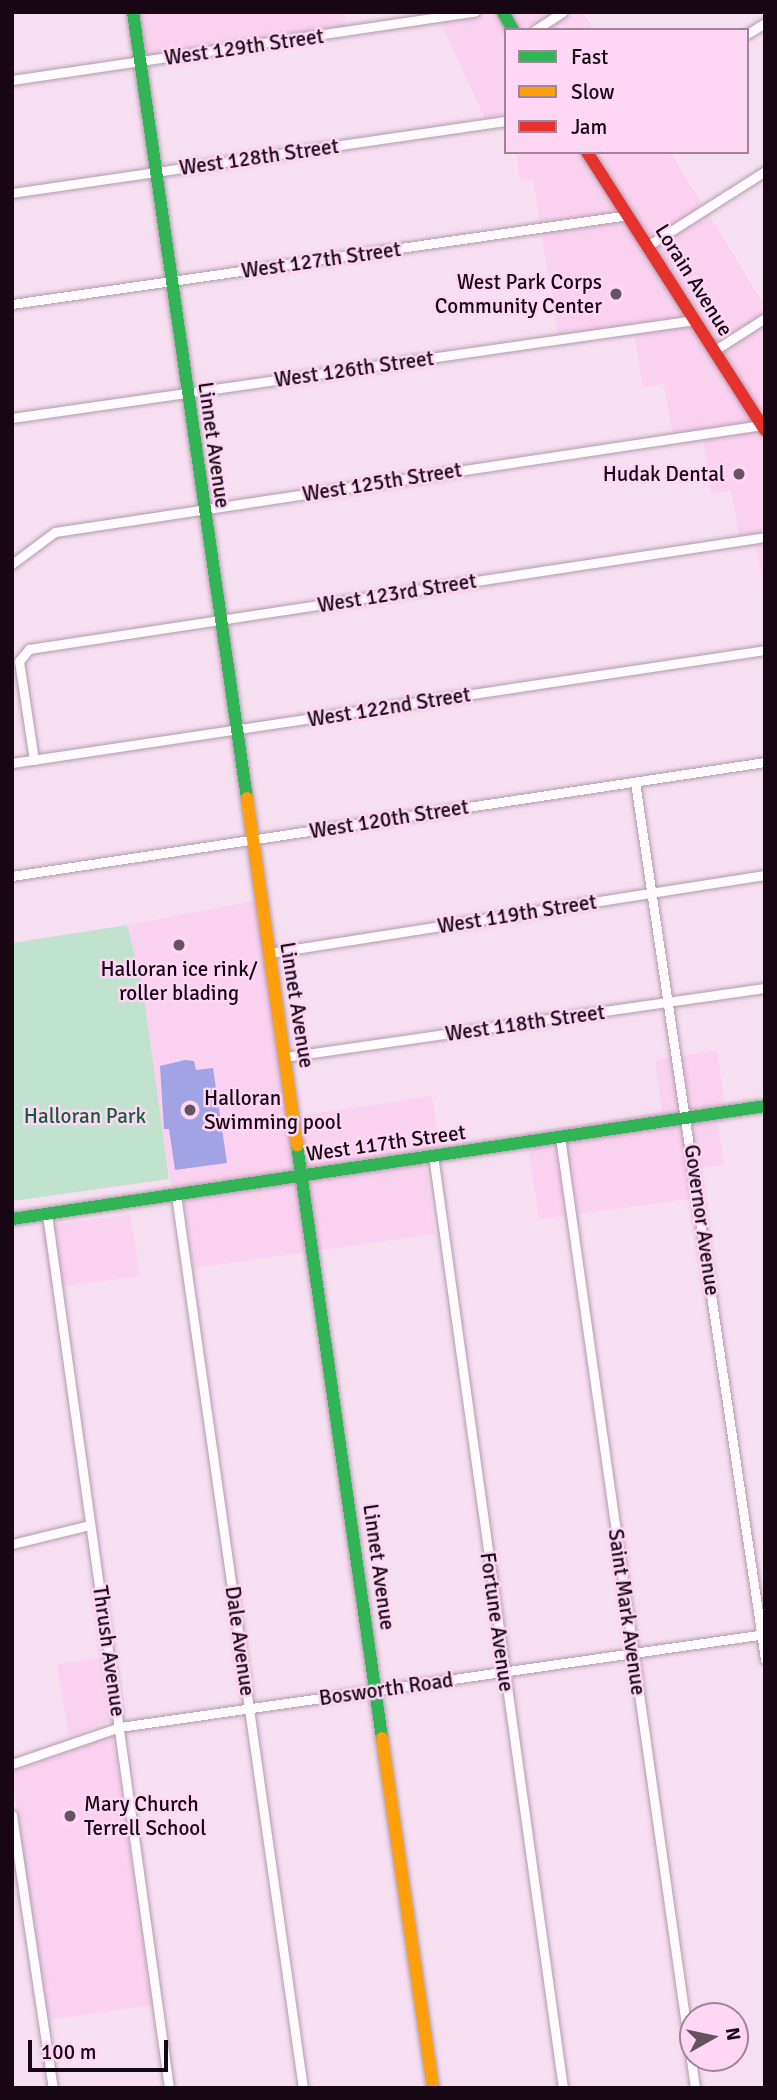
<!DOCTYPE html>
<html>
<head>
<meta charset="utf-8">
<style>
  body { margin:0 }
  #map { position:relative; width:777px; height:2100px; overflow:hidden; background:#f6dff0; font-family:Signika,sans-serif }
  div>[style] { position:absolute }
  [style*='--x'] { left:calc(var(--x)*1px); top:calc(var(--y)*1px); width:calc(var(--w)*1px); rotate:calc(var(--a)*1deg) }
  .built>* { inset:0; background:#fad1ef }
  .green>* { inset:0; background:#c0e2ce }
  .water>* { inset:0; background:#a1a3e5 }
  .roads { filter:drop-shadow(0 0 2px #b09cab) drop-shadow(0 0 2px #b09cab) }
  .street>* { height:9px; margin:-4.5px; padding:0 4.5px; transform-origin:4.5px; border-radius:4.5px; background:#fefafd }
  .fast>* { height:12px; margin:-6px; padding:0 6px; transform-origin:6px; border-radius:6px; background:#30b455 }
  .slow>* { height:12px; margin:-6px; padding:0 6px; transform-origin:6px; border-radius:6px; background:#ff9f0a }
  .jam>* { height:12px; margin:-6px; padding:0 6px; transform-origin:6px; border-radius:6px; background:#e5322d }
  .dots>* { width:19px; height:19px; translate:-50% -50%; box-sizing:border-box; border:4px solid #ffd6f4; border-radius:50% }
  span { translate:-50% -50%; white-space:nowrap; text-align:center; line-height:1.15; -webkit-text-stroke:5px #ffd6f4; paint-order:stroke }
  .street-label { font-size:21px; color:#170713 }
  .poi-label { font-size:21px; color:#170713 }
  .right { translate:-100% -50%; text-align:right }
  .left { translate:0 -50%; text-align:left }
  .park-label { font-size:21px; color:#115f39 }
  .frame { position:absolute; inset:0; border:14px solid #170713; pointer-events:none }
  .legend { position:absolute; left:504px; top:28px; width:245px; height:126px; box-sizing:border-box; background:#ffd6f4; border:2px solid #a2839a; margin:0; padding:9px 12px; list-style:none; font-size:21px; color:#170713 }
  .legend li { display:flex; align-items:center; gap:14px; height:35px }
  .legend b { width:35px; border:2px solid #a2839a }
  .north { position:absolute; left:679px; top:2002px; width:70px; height:70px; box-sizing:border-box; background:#ffd6f4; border:2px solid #a2839a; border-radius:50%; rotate:81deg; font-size:19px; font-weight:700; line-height:28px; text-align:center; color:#170713 }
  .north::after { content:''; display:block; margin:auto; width:24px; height:32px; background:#655360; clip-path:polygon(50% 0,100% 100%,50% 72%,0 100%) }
  .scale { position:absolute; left:28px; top:2040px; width:140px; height:32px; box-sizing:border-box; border:4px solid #170713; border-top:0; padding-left:9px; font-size:21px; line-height:24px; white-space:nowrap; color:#170713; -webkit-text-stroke:5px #ffd6f4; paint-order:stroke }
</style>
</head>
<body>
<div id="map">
  <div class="built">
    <div style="clip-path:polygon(139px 12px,344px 12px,346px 27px,146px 56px)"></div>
    <div style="clip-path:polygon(414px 12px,583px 12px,594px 30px,506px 30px,506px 125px,489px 127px,439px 19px,415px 22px)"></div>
    <div style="clip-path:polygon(516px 152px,670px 152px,765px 306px,765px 592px,755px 545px,741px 547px,731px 491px,711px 493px,703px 436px,674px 441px,664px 384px,643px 387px,634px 332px,559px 343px,533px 179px,520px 181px)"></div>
    <div style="clip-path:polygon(265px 899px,298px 1116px,432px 1096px,442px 1165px,426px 1168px,435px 1234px,194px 1268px,182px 1187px,172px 1188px,127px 925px)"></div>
    <div style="clip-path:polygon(717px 1050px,727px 1122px,718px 1124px,724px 1165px,699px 1168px,704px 1197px,539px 1219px,526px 1133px,662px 1112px,655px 1060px)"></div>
    <div style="clip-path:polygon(130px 1215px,140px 1276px,51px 1288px,40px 1226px)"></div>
    <div style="clip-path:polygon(102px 1658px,112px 1720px,69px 1736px,57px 1664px)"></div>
    <div style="clip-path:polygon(113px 1735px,152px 2005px,46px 2020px,12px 1772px)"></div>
  </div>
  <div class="green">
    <div style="clip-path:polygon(127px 925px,142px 984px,169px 1179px,12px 1201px,12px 943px)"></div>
  </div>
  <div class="water">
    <div style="clip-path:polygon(185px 1060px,194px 1061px,196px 1070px,213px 1068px,227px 1163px,175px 1170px,169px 1129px,164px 1129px,160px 1066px)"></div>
  </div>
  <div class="roads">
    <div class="street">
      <div style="--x:535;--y:30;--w:33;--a:-33"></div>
      <div style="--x:747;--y:34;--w:21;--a:-31"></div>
      <div style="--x:12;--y:80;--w:468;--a:-8.4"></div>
      <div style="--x:12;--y:193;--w:499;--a:-8.3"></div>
      <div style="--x:649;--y:245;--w:138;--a:-32.5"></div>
      <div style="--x:12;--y:304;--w:623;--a:-8.21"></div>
      <div style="--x:715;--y:350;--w:59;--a:-32.6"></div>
      <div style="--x:12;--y:418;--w:690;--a:-8.17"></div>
      <div style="--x:12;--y:564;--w:54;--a:-36.7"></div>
      <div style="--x:55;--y:532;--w:715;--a:-8.61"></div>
      <div style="--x:34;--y:760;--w:100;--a:-98.6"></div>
      <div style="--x:19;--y:661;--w:16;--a:-50"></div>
      <div style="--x:29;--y:649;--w:744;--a:-8.65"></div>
      <div style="--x:12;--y:763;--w:761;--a:-8.53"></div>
      <div style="--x:635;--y:782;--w:887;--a:81.57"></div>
      <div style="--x:12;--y:876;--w:762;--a:-8.61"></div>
      <div style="--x:269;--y:953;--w:502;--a:-8.94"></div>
      <div style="--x:285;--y:1057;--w:485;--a:-8.2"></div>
      <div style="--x:560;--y:1137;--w:961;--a:81.92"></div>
      <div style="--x:433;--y:1155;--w:942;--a:82.07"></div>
      <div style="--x:176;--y:1195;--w:902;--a:81.91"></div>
      <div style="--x:47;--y:1214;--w:882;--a:82.05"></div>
      <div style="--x:12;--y:1544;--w:80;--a:-13.7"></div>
      <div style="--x:12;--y:1764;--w:114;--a:-18.9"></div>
      <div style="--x:120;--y:1727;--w:652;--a:-8.2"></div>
      <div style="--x:12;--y:1815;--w:276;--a:81.5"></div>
    </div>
    <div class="fast">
      <div style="--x:133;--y:12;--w:794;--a:81.75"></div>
      <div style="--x:503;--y:12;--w:21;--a:61"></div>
      <div style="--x:297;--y:1145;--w:599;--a:81.84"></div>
      <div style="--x:12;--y:1219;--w:761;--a:-8.53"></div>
    </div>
    <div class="slow">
      <div style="--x:247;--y:798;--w:351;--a:81.8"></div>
      <div style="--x:382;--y:1738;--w:354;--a:81.7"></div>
    </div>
    <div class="jam">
      <div style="--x:587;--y:152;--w:330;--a:57.4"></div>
    </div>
  </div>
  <div class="dots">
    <div style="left:616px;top:294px;background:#655360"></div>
    <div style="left:739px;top:474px;background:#655360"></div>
    <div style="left:179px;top:945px;background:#655360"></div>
    <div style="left:190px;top:1110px;background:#655360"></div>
    <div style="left:70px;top:1816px;background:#655360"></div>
  </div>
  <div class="street-label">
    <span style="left:244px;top:47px;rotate:-8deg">West 129th Street</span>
    <span style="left:259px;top:157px;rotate:-8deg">West 128th Street</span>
    <span style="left:321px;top:260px;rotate:-8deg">West 127th Street</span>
    <span style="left:694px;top:280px;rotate:58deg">Lorain Avenue</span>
    <span style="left:354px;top:369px;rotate:-8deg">West 126th Street</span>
    <span style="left:214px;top:445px;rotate:82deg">Linnet Avenue</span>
    <span style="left:382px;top:482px;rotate:-9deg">West 125th Street</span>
    <span style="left:397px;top:593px;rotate:-9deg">West 123rd Street</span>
    <span style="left:389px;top:707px;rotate:-9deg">West 122nd Street</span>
    <span style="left:389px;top:819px;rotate:-9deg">West 120th Street</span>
    <span style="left:517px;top:914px;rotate:-9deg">West 119th Street</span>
    <span style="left:297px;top:1005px;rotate:81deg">Linnet Avenue</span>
    <span style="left:525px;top:1023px;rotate:-8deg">West 118th Street</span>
    <span style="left:386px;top:1143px;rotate:-8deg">West 117th Street</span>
    <span style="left:702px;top:1220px;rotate:82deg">Governor Avenue</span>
    <span style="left:379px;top:1567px;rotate:82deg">Linnet Avenue</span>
    <span style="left:627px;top:1612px;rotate:82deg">Saint Mark Avenue</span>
    <span style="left:497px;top:1622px;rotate:82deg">Fortune Avenue</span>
    <span style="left:240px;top:1641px;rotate:82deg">Dale Avenue</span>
    <span style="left:109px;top:1651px;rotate:82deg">Thrush Avenue</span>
    <span style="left:386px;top:1689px;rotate:-8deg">Bosworth Road</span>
  </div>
  <div class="poi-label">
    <span class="right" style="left:602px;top:294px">West Park Corps<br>Community Center</span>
    <span class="right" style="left:725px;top:474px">Hudak Dental</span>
    <span style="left:179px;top:981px">Halloran ice rink/<br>roller blading</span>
    <span class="left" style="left:204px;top:1110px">Halloran<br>Swimming pool</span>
    <span class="left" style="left:84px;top:1816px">Mary Church<br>Terrell School</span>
  </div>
  <div class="park-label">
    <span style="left:85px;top:1116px">Halloran Park</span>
  </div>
  <div class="frame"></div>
  <ul class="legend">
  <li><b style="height:9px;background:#30b455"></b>Fast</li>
  <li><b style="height:9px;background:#ff9f0a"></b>Slow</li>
  <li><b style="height:9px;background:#e5322d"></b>Jam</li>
  </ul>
  <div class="north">N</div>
  <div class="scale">100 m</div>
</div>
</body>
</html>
